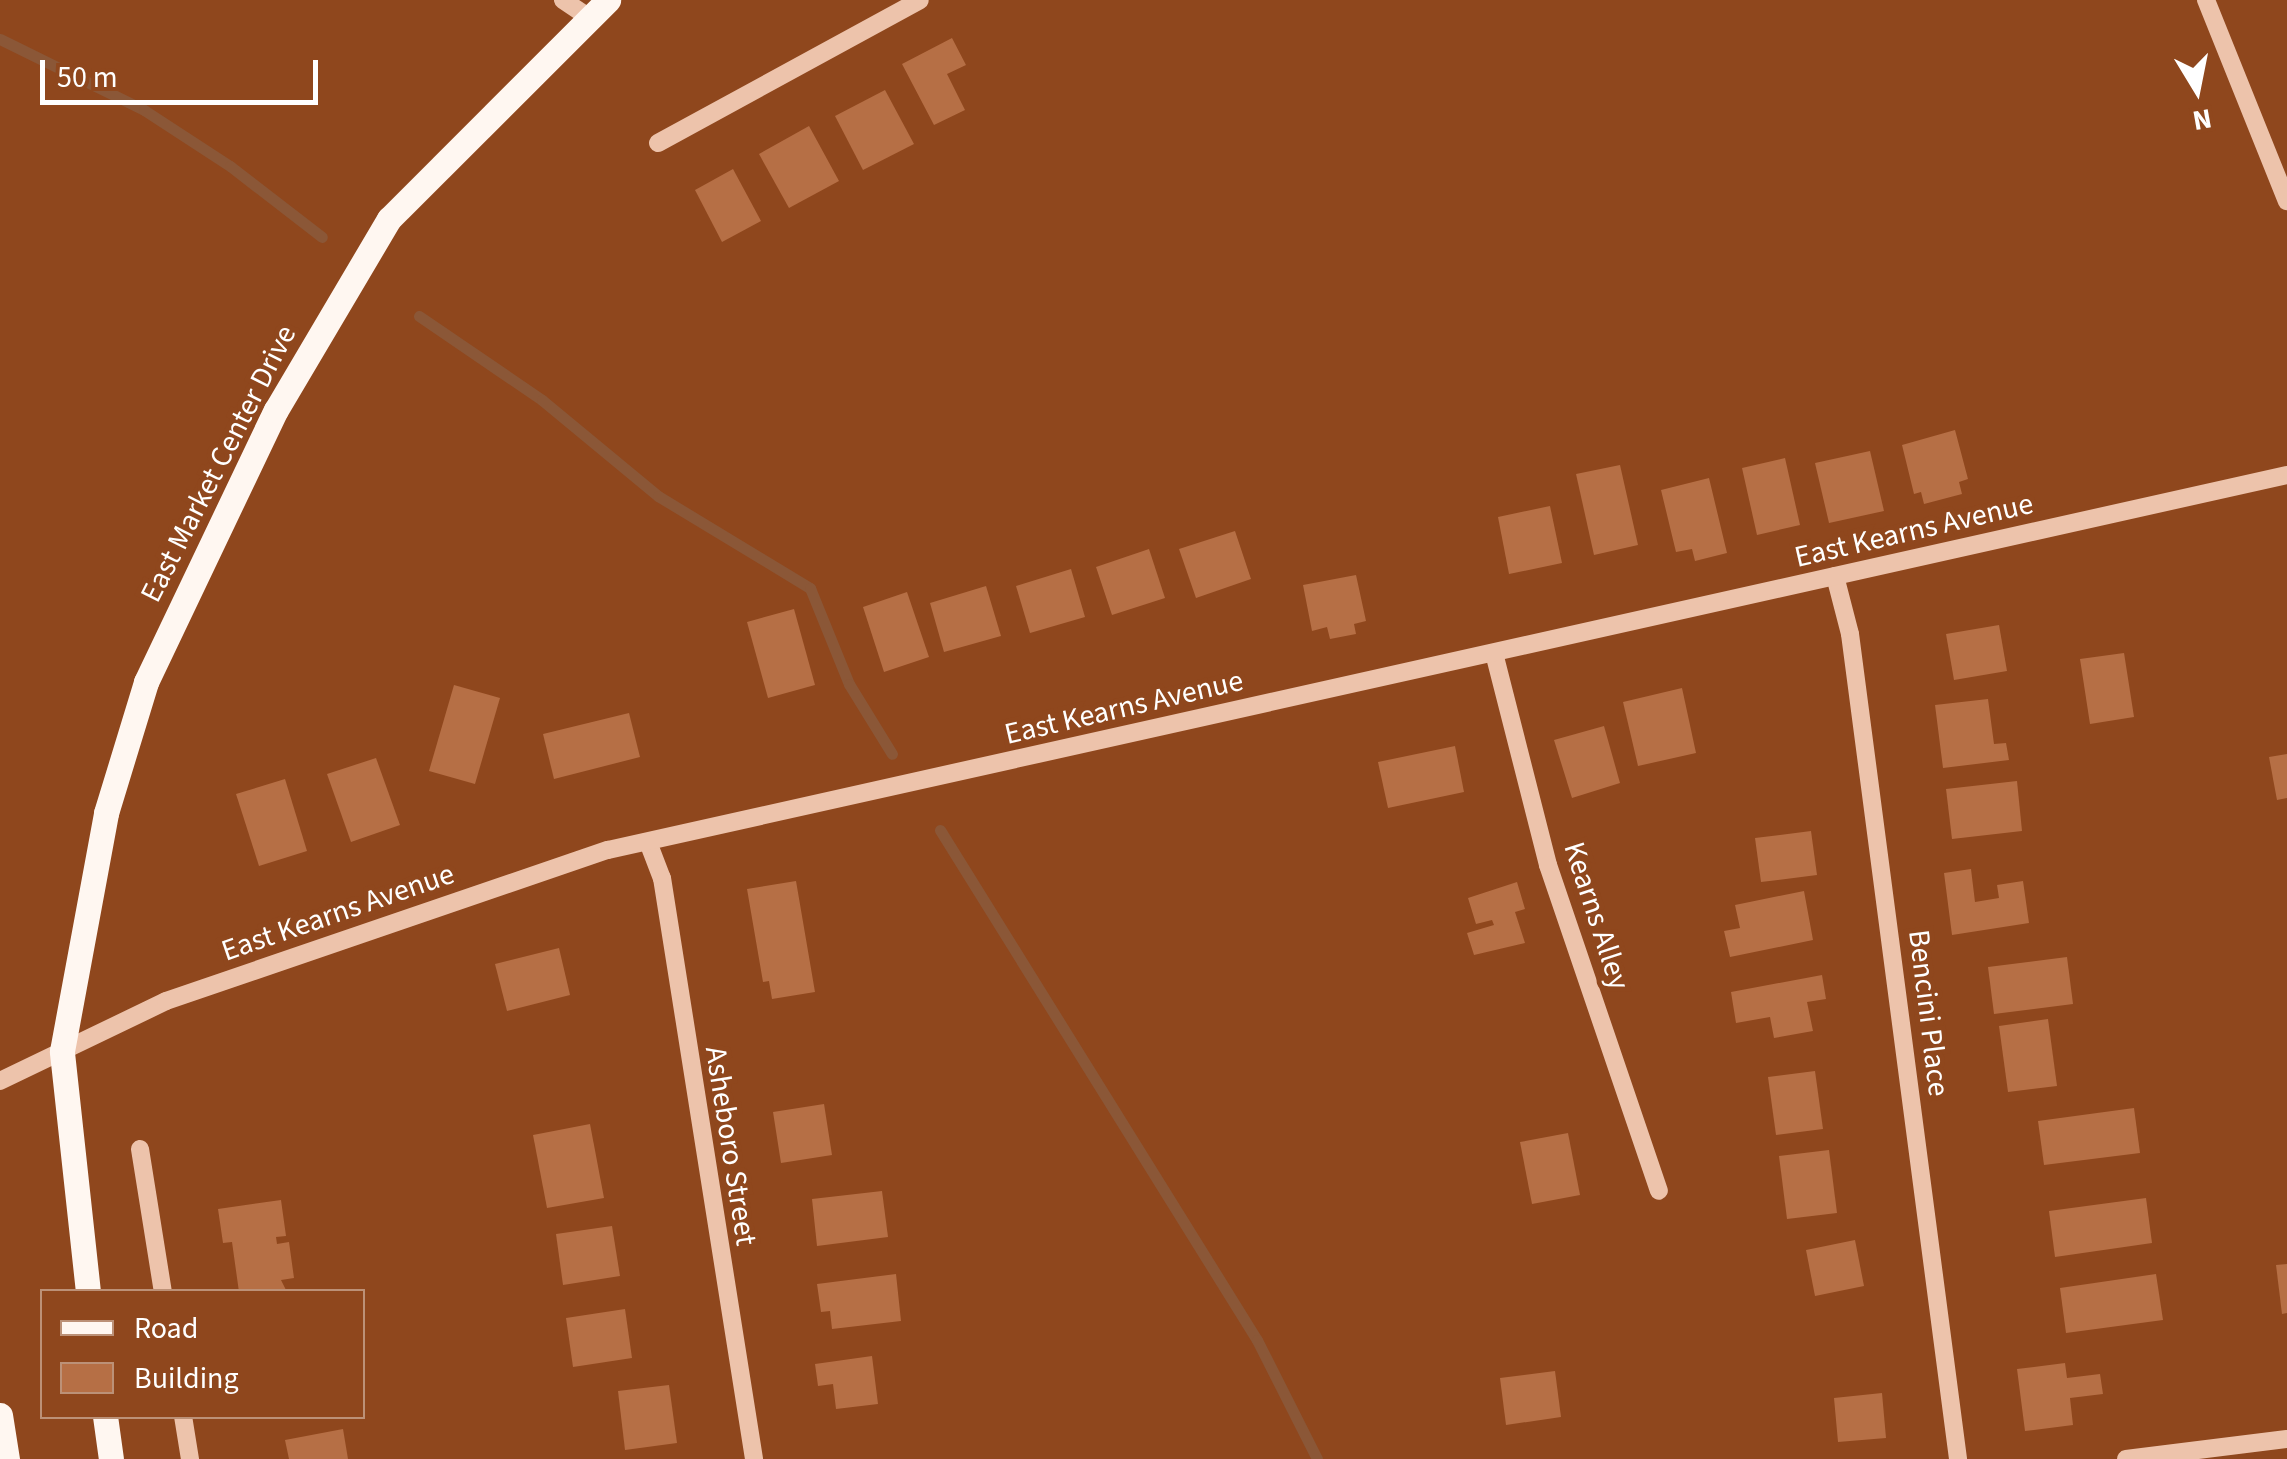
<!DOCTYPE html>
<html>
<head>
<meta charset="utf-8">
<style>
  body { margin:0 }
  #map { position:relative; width:2287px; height:1459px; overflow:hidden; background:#8f471d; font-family:"Source Sans 3",sans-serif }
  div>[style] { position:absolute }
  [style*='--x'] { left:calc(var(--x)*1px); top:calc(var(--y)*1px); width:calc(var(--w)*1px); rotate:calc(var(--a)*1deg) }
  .stream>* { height:11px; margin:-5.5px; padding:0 5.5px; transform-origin:5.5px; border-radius:5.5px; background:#8b5737 }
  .building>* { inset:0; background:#b66f45 }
  .minor>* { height:18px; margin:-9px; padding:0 9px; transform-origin:9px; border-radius:9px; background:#edc3ab }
  .major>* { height:25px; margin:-12.5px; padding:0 12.5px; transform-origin:12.5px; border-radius:12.5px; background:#fff7f1 }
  span { translate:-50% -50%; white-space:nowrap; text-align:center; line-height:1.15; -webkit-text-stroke:10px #8f471d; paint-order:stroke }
  .street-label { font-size:30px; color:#fff }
  .legend { position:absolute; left:40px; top:1289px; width:325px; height:130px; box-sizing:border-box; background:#8f471d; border:2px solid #bc9177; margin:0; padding:12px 18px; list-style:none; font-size:30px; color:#fff }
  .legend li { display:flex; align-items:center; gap:20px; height:50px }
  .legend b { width:50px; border:2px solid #bc9177 }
  .north { position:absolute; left:2147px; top:40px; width:100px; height:100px; -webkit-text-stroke:8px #8f471d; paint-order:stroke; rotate:170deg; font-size:28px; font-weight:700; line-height:40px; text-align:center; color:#fff }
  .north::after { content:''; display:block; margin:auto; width:35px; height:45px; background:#fff; clip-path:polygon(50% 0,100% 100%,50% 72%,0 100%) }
  .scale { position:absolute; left:40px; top:60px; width:278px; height:45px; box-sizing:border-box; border:5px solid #fff; border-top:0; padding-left:12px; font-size:30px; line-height:35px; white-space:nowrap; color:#fff; -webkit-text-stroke:8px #8f471d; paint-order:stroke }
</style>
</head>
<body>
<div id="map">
  <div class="stream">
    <div style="--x:0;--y:39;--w:161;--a:26.2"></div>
    <div style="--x:144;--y:110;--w:103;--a:33.1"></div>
    <div style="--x:230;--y:166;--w:116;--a:37.7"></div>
    <div style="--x:419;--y:316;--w:149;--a:34.3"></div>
    <div style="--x:542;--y:400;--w:151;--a:39.6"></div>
    <div style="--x:658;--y:496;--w:178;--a:31.2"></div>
    <div style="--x:810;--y:588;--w:104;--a:67.9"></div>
    <div style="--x:849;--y:684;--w:82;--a:58.4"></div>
    <div style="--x:940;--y:830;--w:600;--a:58.14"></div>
    <div style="--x:1257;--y:1340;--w:133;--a:63.2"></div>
  </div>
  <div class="building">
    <div style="clip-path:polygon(952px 38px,966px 65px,947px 74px,965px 110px,934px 125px,902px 64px)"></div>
    <div style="clip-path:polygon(885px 90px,914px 144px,863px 170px,835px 116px)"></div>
    <div style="clip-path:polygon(809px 126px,839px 181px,789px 208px,759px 154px)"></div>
    <div style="clip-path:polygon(733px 169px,761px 221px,722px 242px,695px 190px)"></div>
    <div style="clip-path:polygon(1955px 430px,1968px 479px,1959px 482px,1962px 494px,1924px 504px,1921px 492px,1914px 494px,1902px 445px)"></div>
    <div style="clip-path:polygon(1870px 451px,1884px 511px,1829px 523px,1815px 463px)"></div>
    <div style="clip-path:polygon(1785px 458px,1800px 525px,1757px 535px,1742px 468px)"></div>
    <div style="clip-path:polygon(1620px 465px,1638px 545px,1594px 555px,1576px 474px)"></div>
    <div style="clip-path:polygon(1709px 478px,1727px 553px,1695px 561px,1692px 549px,1676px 552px,1661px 490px)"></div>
    <div style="clip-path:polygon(1550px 506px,1562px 563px,1509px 574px,1498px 517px)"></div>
    <div style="clip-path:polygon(1235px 531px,1251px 579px,1196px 598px,1179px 549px)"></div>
    <div style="clip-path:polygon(1149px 549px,1165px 598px,1112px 615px,1096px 567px)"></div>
    <div style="clip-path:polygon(1071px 569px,1085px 617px,1030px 633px,1016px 586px)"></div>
    <div style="clip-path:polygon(1356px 575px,1366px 621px,1354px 624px,1356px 634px,1330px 639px,1327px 627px,1312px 631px,1303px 585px)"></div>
    <div style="clip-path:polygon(986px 586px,1001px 636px,944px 652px,930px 603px)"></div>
    <div style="clip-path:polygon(907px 592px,929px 657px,884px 672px,863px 607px)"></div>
    <div style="clip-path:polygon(794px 609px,815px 685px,768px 698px,747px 622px)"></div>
    <div style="clip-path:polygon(1999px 625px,2007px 671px,1954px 680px,1946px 634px)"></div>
    <div style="clip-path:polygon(2124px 653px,2134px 717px,2090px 724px,2080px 659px)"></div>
    <div style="clip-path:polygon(454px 685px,500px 698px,475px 784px,429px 771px)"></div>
    <div style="clip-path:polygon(1682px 688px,1696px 753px,1638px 766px,1623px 702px)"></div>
    <div style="clip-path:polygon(1988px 699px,1994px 744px,2006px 743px,2009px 760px,1943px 768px,1935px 705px)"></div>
    <div style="clip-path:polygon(629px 713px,640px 757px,554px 779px,543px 734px)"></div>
    <div style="clip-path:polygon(1604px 726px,1620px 783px,1572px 798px,1554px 740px)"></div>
    <div style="clip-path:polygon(1455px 746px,1464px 792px,1388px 808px,1378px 762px)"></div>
    <div style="clip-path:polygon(2287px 754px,2287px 798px,2277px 800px,2269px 757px)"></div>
    <div style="clip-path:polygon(376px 758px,400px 825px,351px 842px,327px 774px)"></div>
    <div style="clip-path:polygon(285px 779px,307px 851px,259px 866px,236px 794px)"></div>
    <div style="clip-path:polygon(2017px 781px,2022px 831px,1952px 839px,1946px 789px)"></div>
    <div style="clip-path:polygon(1811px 831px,1817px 875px,1761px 882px,1755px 838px)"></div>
    <div style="clip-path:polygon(1971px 869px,1975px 902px,1999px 898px,1997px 885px,2023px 881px,2029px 923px,1952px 935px,1944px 873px)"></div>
    <div style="clip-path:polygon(796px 881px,815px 992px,772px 999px,769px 981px,763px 982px,747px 889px)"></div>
    <div style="clip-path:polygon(1517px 882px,1525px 909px,1515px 912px,1525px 943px,1474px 955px,1467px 933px,1494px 925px,1492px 920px,1476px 924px,1468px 898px)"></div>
    <div style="clip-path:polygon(1804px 891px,1813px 940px,1730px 957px,1724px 931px,1740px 928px,1735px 905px)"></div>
    <div style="clip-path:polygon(559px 948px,570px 995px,507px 1011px,495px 964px)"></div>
    <div style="clip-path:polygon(2067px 957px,2073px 1004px,1994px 1014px,1988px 967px)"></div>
    <div style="clip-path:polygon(1822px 975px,1826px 999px,1807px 1002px,1813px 1031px,1774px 1038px,1770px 1017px,1736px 1023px,1731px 992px)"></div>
    <div style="clip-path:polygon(2048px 1019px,2057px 1086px,2008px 1092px,1999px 1026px)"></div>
    <div style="clip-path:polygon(1815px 1071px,1823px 1129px,1776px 1135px,1768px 1077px)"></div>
    <div style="clip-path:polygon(824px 1104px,832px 1155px,781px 1163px,773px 1112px)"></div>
    <div style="clip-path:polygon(2134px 1108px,2140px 1153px,2044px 1165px,2038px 1121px)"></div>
    <div style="clip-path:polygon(590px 1124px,604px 1198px,547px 1208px,533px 1135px)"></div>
    <div style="clip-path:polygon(1568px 1133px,1580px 1195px,1532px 1204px,1520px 1142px)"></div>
    <div style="clip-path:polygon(1829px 1150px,1837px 1213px,1787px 1219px,1779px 1156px)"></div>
    <div style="clip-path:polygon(882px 1191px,888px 1237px,817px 1246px,812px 1199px)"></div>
    <div style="clip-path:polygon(2146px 1198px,2152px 1243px,2055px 1257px,2049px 1211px)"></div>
    <div style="clip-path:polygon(281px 1200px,286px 1236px,276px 1237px,277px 1244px,289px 1242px,294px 1278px,281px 1280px,287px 1292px,239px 1292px,232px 1242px,223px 1243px,218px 1209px)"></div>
    <div style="clip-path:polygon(612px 1226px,620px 1276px,563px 1285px,556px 1234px)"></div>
    <div style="clip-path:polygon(1855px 1240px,1864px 1286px,1815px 1296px,1806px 1250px)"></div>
    <div style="clip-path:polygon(2287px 1264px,2287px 1313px,2282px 1314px,2276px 1265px)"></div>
    <div style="clip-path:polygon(896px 1274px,901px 1321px,832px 1329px,830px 1311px,821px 1312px,817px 1284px)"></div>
    <div style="clip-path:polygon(2156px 1274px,2163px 1320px,2066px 1333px,2060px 1288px)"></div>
    <div style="clip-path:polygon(625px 1309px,632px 1358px,573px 1367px,566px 1318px)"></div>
    <div style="clip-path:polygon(872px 1356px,878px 1404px,836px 1409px,833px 1384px,818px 1386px,815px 1364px)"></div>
    <div style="clip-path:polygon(2065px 1363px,2067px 1378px,2100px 1374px,2103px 1394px,2070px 1398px,2073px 1425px,2025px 1431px,2017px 1369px)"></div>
    <div style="clip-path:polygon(1555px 1371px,1561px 1417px,1506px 1425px,1500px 1378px)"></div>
    <div style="clip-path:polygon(669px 1385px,677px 1443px,625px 1450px,618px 1391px)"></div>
    <div style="clip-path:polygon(1882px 1393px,1886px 1438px,1838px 1442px,1834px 1398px)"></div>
    <div style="clip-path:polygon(343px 1429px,348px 1459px,289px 1459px,285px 1440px)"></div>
  </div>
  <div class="minor">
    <div style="--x:563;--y:0;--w:34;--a:34"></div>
    <div style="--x:2206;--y:0;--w:217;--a:68.1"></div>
    <div style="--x:658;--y:143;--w:298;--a:-28.6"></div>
    <div style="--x:1835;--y:576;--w:60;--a:75.5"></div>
    <div style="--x:1850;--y:634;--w:832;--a:82.54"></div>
    <div style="--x:1494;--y:653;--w:219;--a:75.7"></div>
    <div style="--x:1548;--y:865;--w:344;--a:71.2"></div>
    <div style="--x:648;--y:842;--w:39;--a:69"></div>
    <div style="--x:662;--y:878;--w:588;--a:81"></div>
    <div style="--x:0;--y:1081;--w:184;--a:-25.7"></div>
    <div style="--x:166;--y:1001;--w:467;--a:-18.9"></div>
    <div style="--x:608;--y:850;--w:1720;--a:-12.59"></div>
    <div style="--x:140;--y:1149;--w:145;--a:80.9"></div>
    <div style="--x:183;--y:1416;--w:44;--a:80.8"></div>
    <div style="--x:2126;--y:1459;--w:162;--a:-7.1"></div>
  </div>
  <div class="major">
    <div style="--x:88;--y:1292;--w:242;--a:-96.2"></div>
    <div style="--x:62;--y:1051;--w:242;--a:-79.5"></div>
    <div style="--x:106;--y:813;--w:137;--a:-73"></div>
    <div style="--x:146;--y:682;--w:301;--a:-64.5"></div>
    <div style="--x:276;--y:410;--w:222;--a:-59.4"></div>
    <div style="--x:389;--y:219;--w:310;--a:-45"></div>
    <div style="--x:0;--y:1415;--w:45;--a:81"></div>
    <div style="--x:105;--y:1416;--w:43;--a:82.1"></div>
  </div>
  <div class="street-label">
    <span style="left:219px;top:464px;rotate:-63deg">East Market Center Drive</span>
    <span style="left:1914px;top:531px;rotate:-13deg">East Kearns Avenue</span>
    <span style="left:1124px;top:708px;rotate:-13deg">East Kearns Avenue</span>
    <span style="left:338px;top:913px;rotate:-19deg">East Kearns Avenue</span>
    <span style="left:1596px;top:916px;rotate:72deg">Kearns Alley</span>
    <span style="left:1928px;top:1013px;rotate:83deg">Bencini Place</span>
    <span style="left:730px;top:1146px;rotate:81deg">Asheboro Street</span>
  </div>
  <ul class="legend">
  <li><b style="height:12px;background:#fff7f1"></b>Road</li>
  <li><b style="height:28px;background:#b66f45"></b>Building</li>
  </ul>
  <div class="north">N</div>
  <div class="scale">50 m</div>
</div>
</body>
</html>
